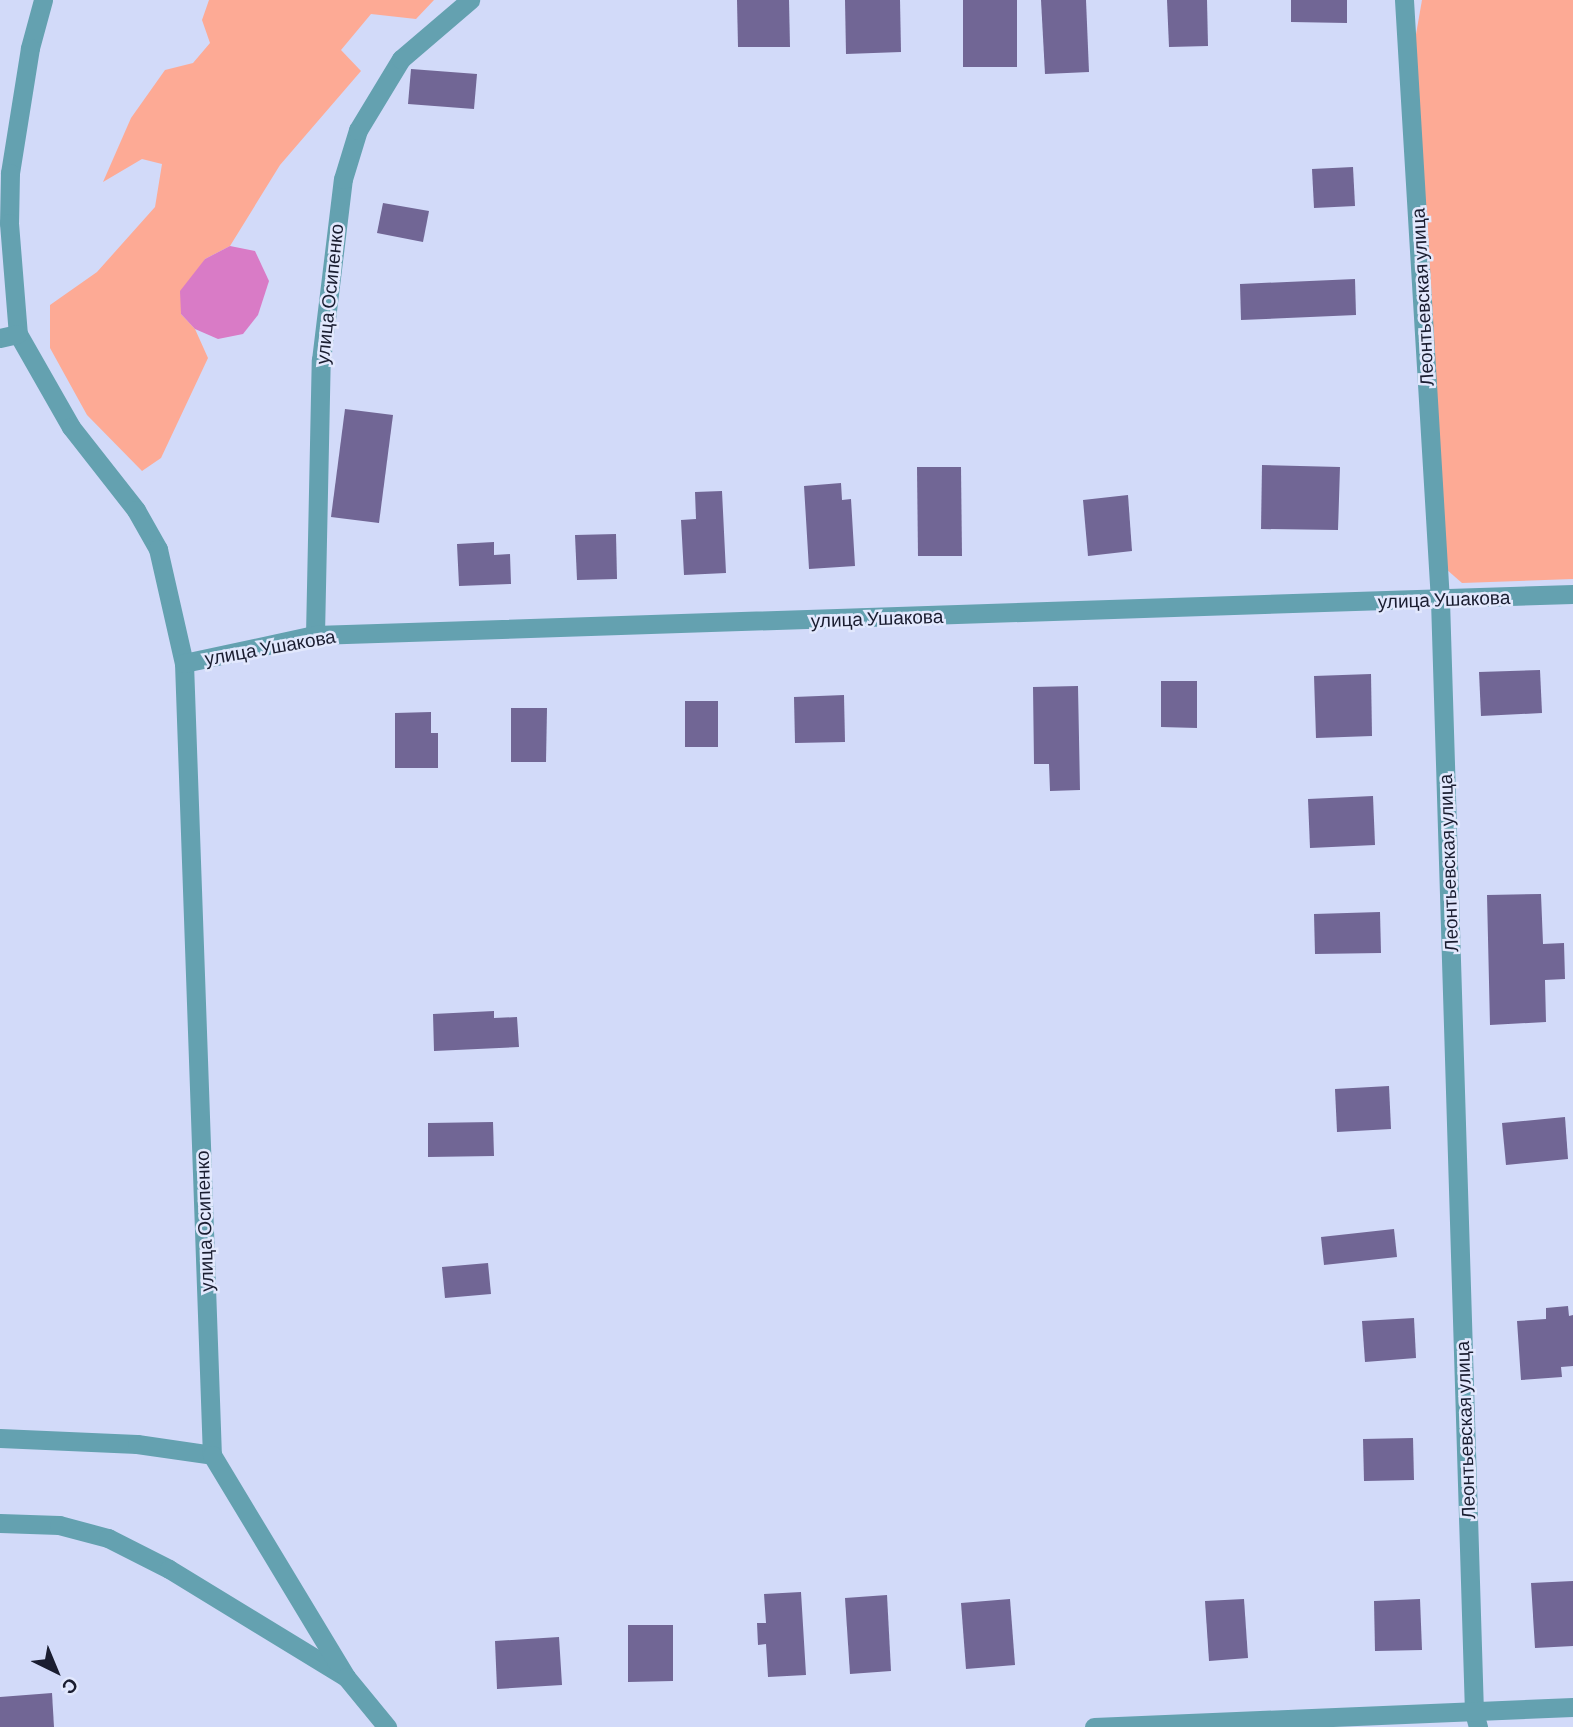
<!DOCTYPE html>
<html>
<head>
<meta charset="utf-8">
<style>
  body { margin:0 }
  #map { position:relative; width:1573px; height:1727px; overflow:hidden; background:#d2daf9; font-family:Barlow,sans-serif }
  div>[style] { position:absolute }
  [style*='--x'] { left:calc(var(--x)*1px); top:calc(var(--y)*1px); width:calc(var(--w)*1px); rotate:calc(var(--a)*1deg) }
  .green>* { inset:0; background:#fdaa95 }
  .water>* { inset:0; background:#d97bc6 }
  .building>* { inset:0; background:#716695 }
  .service>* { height:19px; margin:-9.5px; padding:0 9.5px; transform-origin:9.5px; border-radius:9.5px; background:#64a1b0 }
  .minor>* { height:19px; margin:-9.5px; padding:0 9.5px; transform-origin:9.5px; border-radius:9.5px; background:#64a1b0 }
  span { translate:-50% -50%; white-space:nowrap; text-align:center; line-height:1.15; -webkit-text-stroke:5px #e2e8fd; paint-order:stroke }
  .street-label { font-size:19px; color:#1a1d30 }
  .north { position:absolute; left:21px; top:1636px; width:70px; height:70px; -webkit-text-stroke:5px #e2e8fd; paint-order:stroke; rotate:137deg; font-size:19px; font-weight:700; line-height:28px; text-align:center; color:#1a1d30 }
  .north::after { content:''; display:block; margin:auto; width:24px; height:32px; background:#1a1d30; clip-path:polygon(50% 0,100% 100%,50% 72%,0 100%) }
</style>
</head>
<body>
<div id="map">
  <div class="green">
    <div style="clip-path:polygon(209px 0,434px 0,416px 19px,371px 14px,341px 50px,361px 71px,280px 165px,230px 246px,205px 259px,181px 314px,195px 329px,208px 358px,161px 458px,142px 471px,87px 415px,50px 348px,50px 305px,97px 272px,155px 207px,162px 164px,142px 159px,103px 182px,131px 118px,165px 70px,193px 63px,210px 43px,202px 20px)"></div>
    <div style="clip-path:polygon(1422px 0,1573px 0,1573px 579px,1462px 583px,1446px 569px,1415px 40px)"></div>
  </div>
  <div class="water">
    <div style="clip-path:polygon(230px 246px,255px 251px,269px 281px,258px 315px,243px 334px,218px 339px,195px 329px,181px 314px,180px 291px,205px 259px)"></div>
  </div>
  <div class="building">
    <div style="clip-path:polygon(737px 0,789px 0,790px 47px,738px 47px)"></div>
    <div style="clip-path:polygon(845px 0,900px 0,901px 52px,846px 54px)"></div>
    <div style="clip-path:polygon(963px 0,1017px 0,1017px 67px,963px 67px)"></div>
    <div style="clip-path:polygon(1041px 0,1086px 0,1089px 72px,1045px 74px)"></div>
    <div style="clip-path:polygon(1167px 0,1207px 0,1208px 46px,1169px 47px)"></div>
    <div style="clip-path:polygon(1291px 0,1347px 0,1347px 23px,1291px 22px)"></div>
    <div style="clip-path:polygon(411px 69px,477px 74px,474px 109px,408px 104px)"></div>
    <div style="clip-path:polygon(1353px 167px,1355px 206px,1314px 208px,1312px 169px)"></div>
    <div style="clip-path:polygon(383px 203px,429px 211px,423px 242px,377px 233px)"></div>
    <div style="clip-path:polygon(1355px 279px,1356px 315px,1241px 320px,1240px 284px)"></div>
    <div style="clip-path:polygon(345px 409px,393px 415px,379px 523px,331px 517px)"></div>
    <div style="clip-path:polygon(1262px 465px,1340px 467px,1338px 530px,1261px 529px)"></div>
    <div style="clip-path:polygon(917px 467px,961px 467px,962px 556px,918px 556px)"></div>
    <div style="clip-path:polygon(841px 483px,842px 500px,851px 499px,855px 566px,809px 569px,804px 486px)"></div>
    <div style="clip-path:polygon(722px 491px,726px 573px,684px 575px,681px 520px,696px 519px,695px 492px)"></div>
    <div style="clip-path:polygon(1128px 495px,1132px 551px,1088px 556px,1083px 500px)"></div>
    <div style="clip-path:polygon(616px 534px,617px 579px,577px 580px,575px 535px)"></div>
    <div style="clip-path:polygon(494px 542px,494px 555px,510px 554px,511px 584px,459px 586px,457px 544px)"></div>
    <div style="clip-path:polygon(1540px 670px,1542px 713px,1481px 716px,1479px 672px)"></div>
    <div style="clip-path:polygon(1371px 674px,1372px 736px,1316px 738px,1314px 676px)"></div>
    <div style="clip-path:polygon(1161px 681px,1197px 681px,1197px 728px,1161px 727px)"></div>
    <div style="clip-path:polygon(1078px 686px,1080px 790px,1050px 791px,1049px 764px,1034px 764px,1033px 687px)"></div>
    <div style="clip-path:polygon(844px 695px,845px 742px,795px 743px,794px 697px)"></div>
    <div style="clip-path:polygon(685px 701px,718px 701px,718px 747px,685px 747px)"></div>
    <div style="clip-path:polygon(511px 708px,547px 708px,546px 762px,511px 762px)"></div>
    <div style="clip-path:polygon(431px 712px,431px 733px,438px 733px,438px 768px,395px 768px,395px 713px)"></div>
    <div style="clip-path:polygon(1373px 796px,1375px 845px,1310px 848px,1308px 799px)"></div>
    <div style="clip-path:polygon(1541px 894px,1543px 944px,1564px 943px,1565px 979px,1545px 980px,1546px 1022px,1490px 1025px,1487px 895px)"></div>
    <div style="clip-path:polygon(1380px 912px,1381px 953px,1315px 954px,1314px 914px)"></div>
    <div style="clip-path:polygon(494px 1011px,494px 1018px,517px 1017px,519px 1047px,434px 1051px,433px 1014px)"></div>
    <div style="clip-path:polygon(1389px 1086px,1391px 1129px,1337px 1132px,1335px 1089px)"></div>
    <div style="clip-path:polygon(1565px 1117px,1568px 1159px,1506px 1165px,1502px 1123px)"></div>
    <div style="clip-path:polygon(493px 1122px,494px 1156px,428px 1157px,428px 1123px)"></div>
    <div style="clip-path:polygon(1394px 1229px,1397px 1257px,1324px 1265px,1321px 1237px)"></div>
    <div style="clip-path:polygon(488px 1263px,491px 1294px,445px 1298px,442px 1267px)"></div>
    <div style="clip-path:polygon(1568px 1306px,1569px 1316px,1573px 1315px,1573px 1366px,1561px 1367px,1562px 1377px,1521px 1380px,1517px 1321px,1546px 1319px,1546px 1308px)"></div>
    <div style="clip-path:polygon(1414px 1318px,1416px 1358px,1365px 1362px,1362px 1321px)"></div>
    <div style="clip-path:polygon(1413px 1438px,1414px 1480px,1364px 1481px,1363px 1439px)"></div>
    <div style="clip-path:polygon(1573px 1581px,1573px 1646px,1535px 1648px,1531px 1583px)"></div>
    <div style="clip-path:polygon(801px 1592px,806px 1675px,768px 1677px,766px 1644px,758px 1645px,757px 1623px,766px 1623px,764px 1594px)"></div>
    <div style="clip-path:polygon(887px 1595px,891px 1671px,850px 1674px,845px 1598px)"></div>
    <div style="clip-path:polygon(1010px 1599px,1015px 1665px,966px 1669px,961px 1603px)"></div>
    <div style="clip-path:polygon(1244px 1599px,1248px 1658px,1209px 1661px,1205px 1601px)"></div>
    <div style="clip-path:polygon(1420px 1599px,1422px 1650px,1375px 1651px,1374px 1601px)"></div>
    <div style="clip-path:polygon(628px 1625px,673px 1625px,673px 1681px,628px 1682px)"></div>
    <div style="clip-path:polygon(559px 1637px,562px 1685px,497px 1689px,495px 1641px)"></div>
    <div style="clip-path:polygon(52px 1693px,54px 1727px,0 1727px,0 1697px)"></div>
  </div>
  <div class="service">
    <div style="--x:0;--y:1438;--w:137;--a:2.5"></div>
    <div style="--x:137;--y:1444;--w:76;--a:8.3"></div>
    <div style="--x:0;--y:1523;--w:59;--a:1.9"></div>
    <div style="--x:59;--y:1525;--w:51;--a:14.9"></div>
    <div style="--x:108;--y:1538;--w:68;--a:26.9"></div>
    <div style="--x:169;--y:1569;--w:207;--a:31.4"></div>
  </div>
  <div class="minor">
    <div style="--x:43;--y:0;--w:50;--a:105.2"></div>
    <div style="--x:30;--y:48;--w:127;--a:99.1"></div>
    <div style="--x:10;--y:173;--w:50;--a:91.1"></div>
    <div style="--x:9;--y:223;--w:111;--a:85.4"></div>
    <div style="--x:18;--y:334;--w:107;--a:60.3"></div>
    <div style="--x:71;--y:427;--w:105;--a:51.9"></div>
    <div style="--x:136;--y:510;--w:45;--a:60.6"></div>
    <div style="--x:158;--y:549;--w:117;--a:77.2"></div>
    <div style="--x:184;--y:663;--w:792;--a:87.98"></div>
    <div style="--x:212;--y:1455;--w:259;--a:58.9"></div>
    <div style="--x:346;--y:1677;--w:65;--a:50.6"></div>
    <div style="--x:1404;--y:0;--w:601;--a:86.57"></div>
    <div style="--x:1440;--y:600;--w:1113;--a:88.25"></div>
    <div style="--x:1474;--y:1712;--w:16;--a:75"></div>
    <div style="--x:0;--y:338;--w:18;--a:-13"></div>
    <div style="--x:315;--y:635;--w:275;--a:-88.8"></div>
    <div style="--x:321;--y:360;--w:182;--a:-83.1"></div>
    <div style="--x:343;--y:179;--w:51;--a:-73"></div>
    <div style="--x:358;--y:130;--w:83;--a:-58.8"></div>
    <div style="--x:401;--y:59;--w:91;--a:-40.5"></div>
    <div style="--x:184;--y:663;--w:134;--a:-12.1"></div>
    <div style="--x:315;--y:635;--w:1259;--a:-1.87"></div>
    <div style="--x:1094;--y:1727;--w:479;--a:-2.4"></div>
  </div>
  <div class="street-label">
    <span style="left:329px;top:294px;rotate:-84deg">улица Осипенко</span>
    <span style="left:1422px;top:297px;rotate:-93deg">Леонтьевская улица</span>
    <span style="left:1444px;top:599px;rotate:-2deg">улица Ушакова</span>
    <span style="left:877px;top:618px;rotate:-2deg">улица Ушакова</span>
    <span style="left:270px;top:647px;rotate:-10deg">улица Ушакова</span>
    <span style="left:1448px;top:863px;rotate:-92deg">Леонтьевская улица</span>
    <span style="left:204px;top:1221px;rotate:-92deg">улица Осипенко</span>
    <span style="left:1465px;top:1430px;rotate:-92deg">Леонтьевская улица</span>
  </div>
  <div class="north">С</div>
</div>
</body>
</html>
